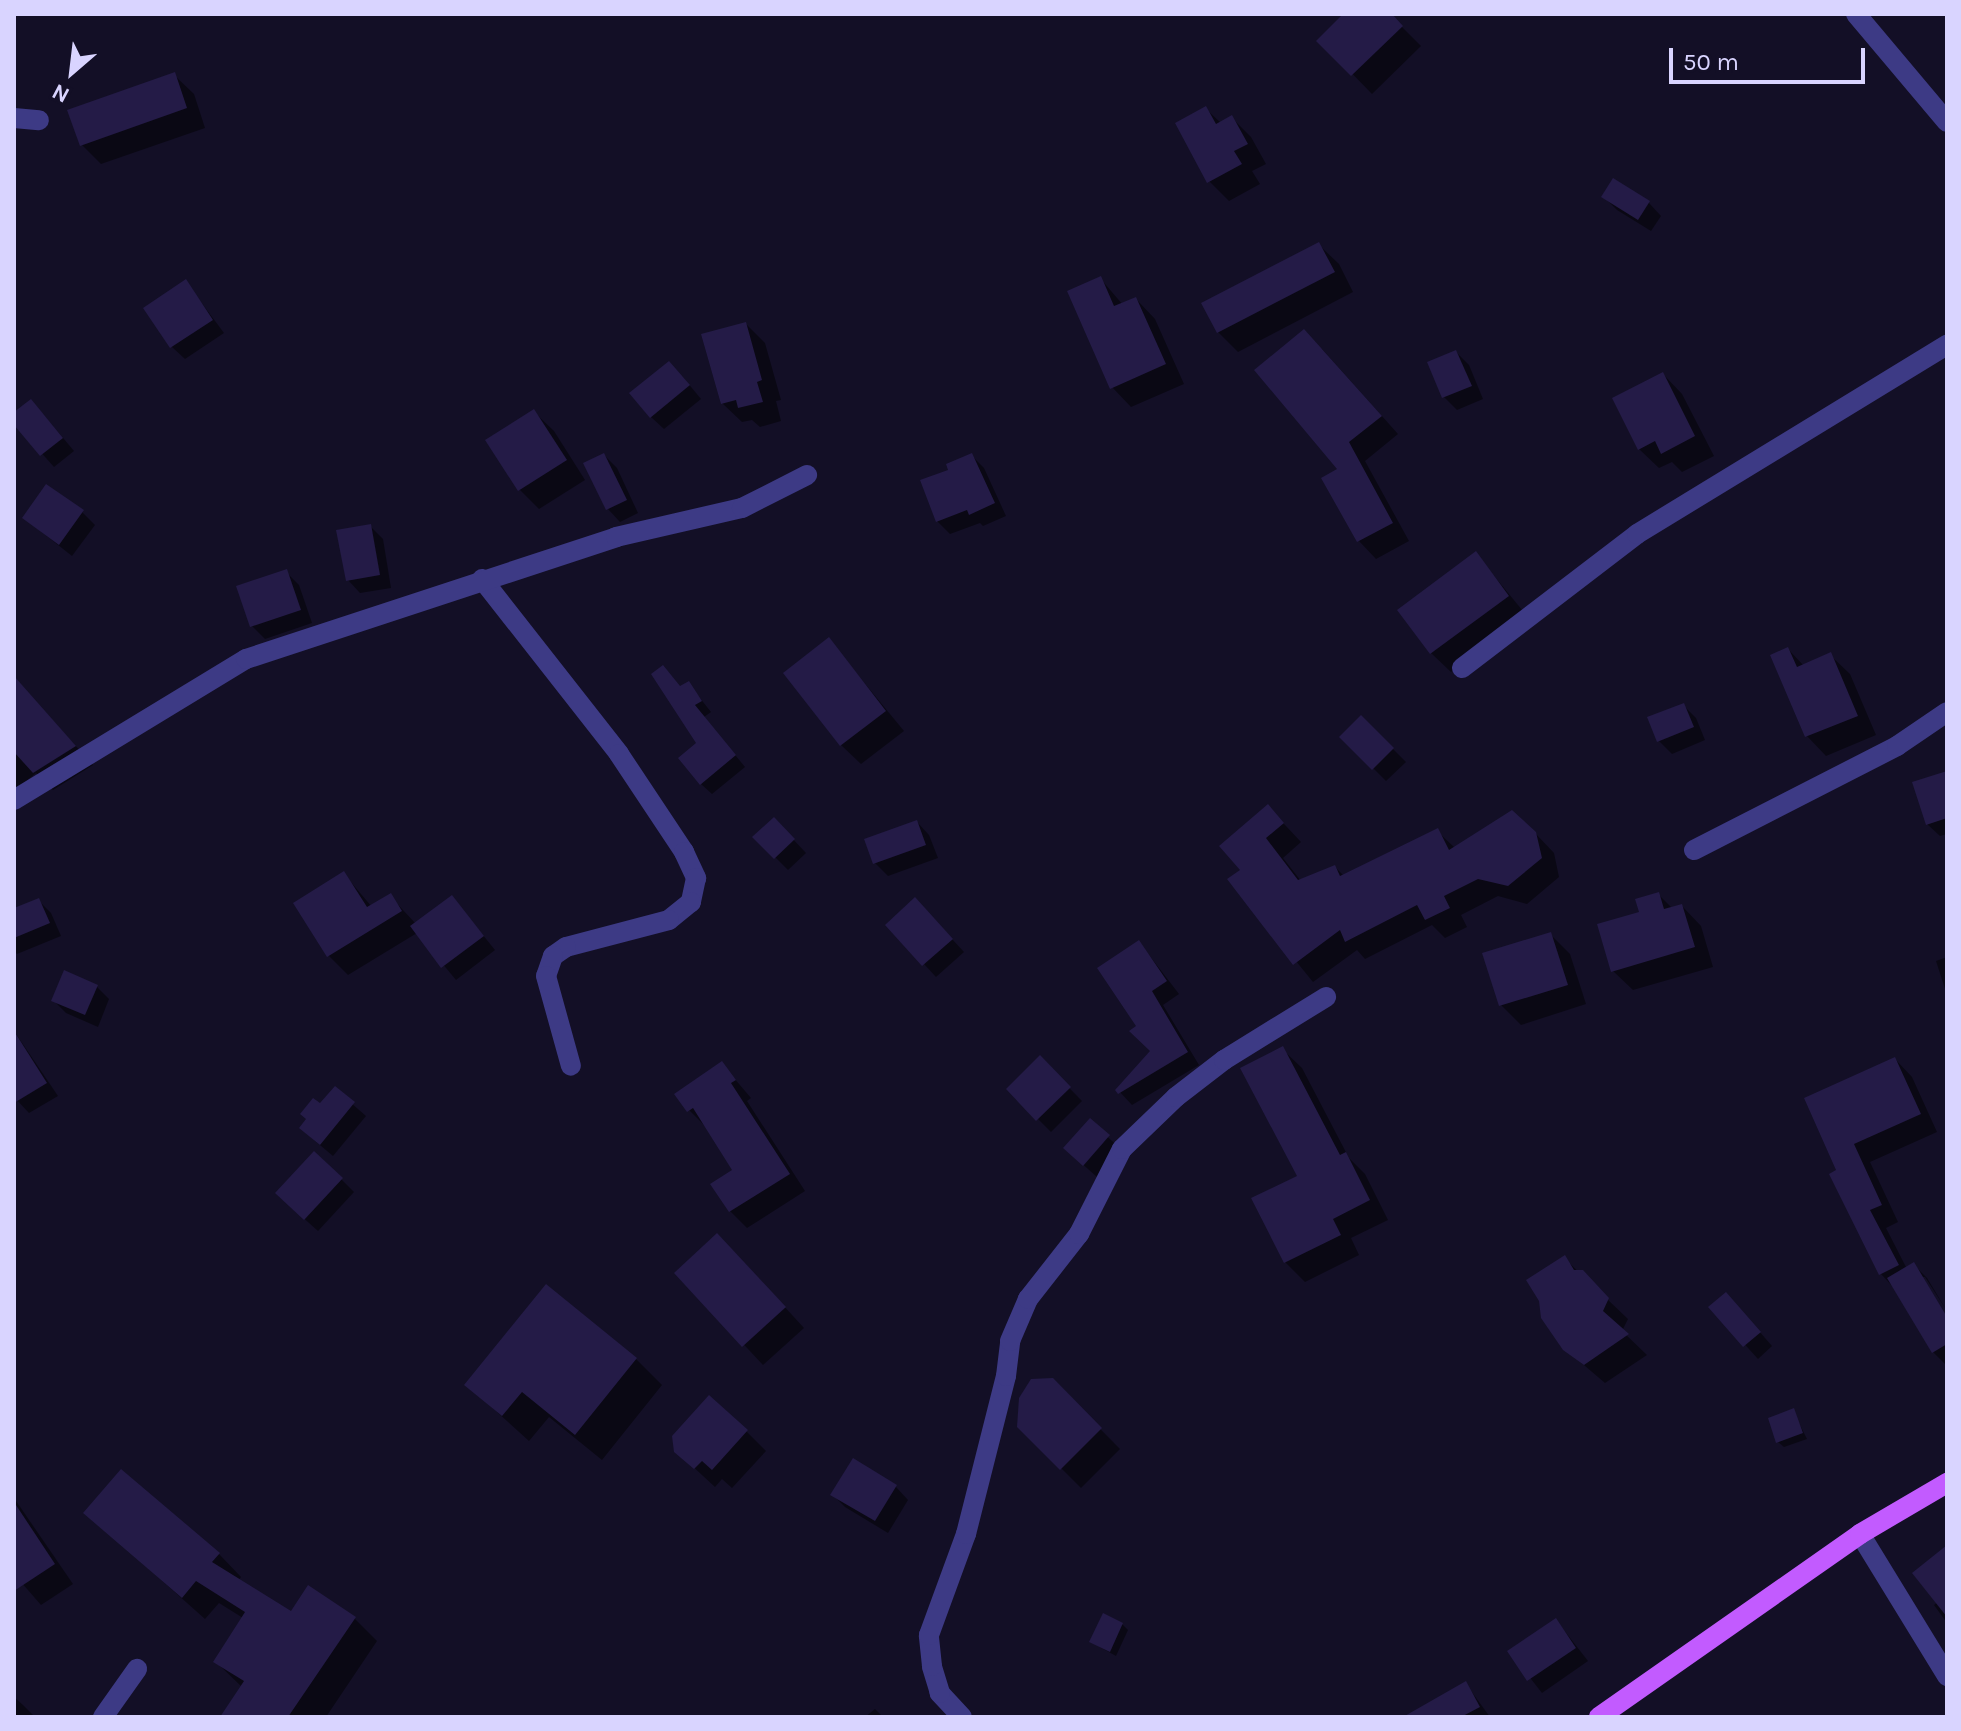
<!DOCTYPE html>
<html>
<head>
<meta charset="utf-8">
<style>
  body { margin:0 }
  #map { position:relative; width:1961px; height:1731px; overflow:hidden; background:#130f26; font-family:Karla,sans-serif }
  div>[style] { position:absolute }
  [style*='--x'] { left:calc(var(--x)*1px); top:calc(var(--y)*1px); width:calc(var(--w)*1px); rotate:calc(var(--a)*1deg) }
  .shadow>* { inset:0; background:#0007 }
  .building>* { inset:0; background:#241b47 }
  .street>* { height:20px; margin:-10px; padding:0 10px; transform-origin:10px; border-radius:10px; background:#3d3a85 }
  .primary>* { height:20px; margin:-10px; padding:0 10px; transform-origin:10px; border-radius:10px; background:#c25bff }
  span { translate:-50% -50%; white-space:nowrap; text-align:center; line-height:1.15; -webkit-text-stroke:7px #130f26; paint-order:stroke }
  .frame { position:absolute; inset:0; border:16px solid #d9d4ff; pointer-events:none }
  .north { position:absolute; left:32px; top:32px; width:80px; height:80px; -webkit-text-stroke:6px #130f26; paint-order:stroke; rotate:208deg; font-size:22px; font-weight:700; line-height:32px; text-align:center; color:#d9d4ff }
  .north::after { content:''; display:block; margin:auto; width:28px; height:36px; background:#d9d4ff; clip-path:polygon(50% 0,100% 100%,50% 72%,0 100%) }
  .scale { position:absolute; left:1669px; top:48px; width:196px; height:36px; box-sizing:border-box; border:4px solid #d9d4ff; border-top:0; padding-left:10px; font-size:24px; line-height:28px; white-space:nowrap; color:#d9d4ff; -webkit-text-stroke:6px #130f26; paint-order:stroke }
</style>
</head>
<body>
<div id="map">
  <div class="shadow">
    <div style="clip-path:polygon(1346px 14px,1389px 14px,1421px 46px,1372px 94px,1338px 59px)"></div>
    <div style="clip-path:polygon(174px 75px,194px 94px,205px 128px,101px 164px,81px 144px)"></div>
    <div style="clip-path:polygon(1206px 109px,1221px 123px,1231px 117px,1251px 137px,1266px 164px,1252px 171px,1260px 184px,1229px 201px,1209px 181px)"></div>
    <div style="clip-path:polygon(1604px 197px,1649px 203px,1661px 216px,1651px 231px,1617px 210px)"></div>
    <div style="clip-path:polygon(1319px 245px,1339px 264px,1353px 292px,1238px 352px,1218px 332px)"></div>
    <div style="clip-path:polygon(1100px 278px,1123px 305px,1136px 299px,1155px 319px,1184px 384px,1131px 407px,1112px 387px)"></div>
    <div style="clip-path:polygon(186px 282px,224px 333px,185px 359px,172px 347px)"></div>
    <div style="clip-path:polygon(746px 324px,765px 343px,781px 400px,776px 401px,781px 421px,760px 427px,752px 420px,742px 422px,722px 403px)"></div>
    <div style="clip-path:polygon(1322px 349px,1398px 434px,1365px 461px,1409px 541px,1376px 559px,1359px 541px,1324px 479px,1340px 470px)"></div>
    <div style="clip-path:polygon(1456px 352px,1469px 365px,1483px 399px,1457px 410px,1444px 397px)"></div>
    <div style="clip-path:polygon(1663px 374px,1682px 394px,1714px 456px,1682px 472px,1672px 462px,1659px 468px,1639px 449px)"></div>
    <div style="clip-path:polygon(682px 376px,701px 399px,664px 429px,651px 417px)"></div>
    <div style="clip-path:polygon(534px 412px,554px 431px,585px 480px,539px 509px,520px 490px,488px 441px)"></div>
    <div style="clip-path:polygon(43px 414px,74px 451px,54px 467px,14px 422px,14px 415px)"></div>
    <div style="clip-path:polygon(604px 455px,617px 468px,638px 513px,620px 522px,608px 509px)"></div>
    <div style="clip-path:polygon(971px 455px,984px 468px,1006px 516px,983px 526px,980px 523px,950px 534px,937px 521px)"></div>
    <div style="clip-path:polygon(82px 512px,95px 525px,72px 556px,24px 518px)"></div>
    <div style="clip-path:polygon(370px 526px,383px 539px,391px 588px,360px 593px,348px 580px)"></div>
    <div style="clip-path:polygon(1476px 554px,1527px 616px,1451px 672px,1431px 653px)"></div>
    <div style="clip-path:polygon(286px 572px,299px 585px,312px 623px,265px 639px,252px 626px)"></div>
    <div style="clip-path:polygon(829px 640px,904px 731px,861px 764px,841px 745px)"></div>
    <div style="clip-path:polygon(1788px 649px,1804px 666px,1830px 655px,1850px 674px,1876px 735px,1826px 756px,1807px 736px)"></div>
    <div style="clip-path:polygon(14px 678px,93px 765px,53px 790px,36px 773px,14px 791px)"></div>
    <div style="clip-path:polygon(688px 683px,711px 712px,704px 717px,745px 767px,712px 794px,701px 784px,699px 744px,681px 688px)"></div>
    <div style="clip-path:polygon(1683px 705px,1696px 718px,1705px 740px,1672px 754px,1659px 741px)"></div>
    <div style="clip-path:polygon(1361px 717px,1406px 762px,1386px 781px,1342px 737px)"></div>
    <div style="clip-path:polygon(1947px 773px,1947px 834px,1940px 836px,1927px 824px)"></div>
    <div style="clip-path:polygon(1268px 807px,1301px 842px,1283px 858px,1301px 881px,1335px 867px,1344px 876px,1437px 831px,1455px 848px,1535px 833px,1554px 853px,1559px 877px,1527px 904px,1498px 896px,1461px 915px,1467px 927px,1445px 938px,1432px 925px,1365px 959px,1357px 950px,1313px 982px,1230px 880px,1243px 870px)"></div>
    <div style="clip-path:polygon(774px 819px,806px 853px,788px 870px,755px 837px)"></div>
    <div style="clip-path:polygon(917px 822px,929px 835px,938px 858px,888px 876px,875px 863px)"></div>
    <div style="clip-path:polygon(344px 874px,372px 907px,390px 896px,416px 924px,452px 897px,495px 950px,456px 980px,417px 933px,348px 975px,329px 956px)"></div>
    <div style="clip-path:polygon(1658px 894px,1673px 909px,1682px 906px,1701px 926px,1713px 967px,1633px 990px,1613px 971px,1641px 913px)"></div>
    <div style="clip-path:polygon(38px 900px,51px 913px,61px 936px,17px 954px,14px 951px,14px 910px)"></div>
    <div style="clip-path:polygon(928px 913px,964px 952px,936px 977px,888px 925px)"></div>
    <div style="clip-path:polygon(1551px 935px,1570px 954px,1586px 1004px,1521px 1025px,1501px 1005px,1485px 954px)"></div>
    <div style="clip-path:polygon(1139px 942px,1179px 994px,1163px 1005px,1199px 1065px,1132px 1105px,1118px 1090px,1152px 1051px,1139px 1027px)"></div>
    <div style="clip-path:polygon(1947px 957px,1947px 995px,1936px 961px)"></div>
    <div style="clip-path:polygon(96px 986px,109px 999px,98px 1027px,66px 1013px,53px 1000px)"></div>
    <div style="clip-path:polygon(14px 1031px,58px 1096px,29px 1113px,14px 1097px)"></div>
    <div style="clip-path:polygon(1282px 1049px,1302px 1068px,1349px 1158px,1365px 1174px,1388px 1220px,1351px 1238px,1359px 1255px,1305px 1282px,1285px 1262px,1300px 1177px)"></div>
    <div style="clip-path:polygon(1040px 1058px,1082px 1101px,1051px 1132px,1008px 1089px)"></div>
    <div style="clip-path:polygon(1895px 1059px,1912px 1077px,1937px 1132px,1870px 1162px,1898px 1222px,1886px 1228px,1907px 1269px,1914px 1265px,1927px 1278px,1947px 1311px,1925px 1277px,1921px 1277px,1947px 1320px,1946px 1365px,1933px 1352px,1895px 1289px,1881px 1274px,1839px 1171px)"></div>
    <div style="clip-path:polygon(722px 1064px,751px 1098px,747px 1101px,805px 1191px,747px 1228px,730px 1211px,735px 1170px,706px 1127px,689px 1110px)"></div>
    <div style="clip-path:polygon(335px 1089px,366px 1116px,333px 1156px,314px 1140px,320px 1106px)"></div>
    <div style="clip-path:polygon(1090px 1121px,1122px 1150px,1097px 1177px,1079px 1161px)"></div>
    <div style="clip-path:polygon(341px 1179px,354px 1192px,318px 1231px,290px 1206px)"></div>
    <div style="clip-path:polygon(737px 1255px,804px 1328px,763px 1365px,677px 1273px)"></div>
    <div style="clip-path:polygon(1564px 1258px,1628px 1319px,1622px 1331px,1647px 1355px,1605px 1383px,1564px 1348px)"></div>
    <div style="clip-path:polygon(1711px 1307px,1738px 1307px,1772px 1346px,1758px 1359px)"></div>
    <div style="clip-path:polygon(636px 1359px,662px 1385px,602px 1460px,549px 1417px,529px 1441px,467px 1385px)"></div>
    <div style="clip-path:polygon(1052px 1380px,1120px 1449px,1081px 1488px,1019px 1426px)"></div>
    <div style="clip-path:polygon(1793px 1411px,1807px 1439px,1784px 1447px,1778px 1442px)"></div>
    <div style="clip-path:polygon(746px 1431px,766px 1451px,732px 1488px,722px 1479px,715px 1487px,676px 1451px)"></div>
    <div style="clip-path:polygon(896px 1487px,908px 1500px,888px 1533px,845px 1507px,833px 1495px)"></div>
    <div style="clip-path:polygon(14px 1498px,73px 1584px,41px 1605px,14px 1574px)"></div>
    <div style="clip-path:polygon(86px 1513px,219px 1554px,241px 1577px,238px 1581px,291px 1614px,355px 1619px,377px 1641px,326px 1717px,222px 1717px,242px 1687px,216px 1662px,243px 1618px,219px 1603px,205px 1619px)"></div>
    <div style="clip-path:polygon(1947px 1547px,1947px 1623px,1934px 1605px,1938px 1602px)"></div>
    <div style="clip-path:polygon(1556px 1620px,1588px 1661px,1542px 1693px,1510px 1652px)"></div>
    <div style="clip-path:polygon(1122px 1624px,1128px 1630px,1116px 1656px,1091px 1642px)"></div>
    <div style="clip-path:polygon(1466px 1684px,1490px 1717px,1432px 1717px)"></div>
    <div style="clip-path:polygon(14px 1697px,23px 1705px,35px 1717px,14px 1717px)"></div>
    <div style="clip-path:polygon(875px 1709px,883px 1717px,865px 1717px)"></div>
  </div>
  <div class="building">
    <div style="clip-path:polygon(1343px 14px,1392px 14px,1403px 26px,1351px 76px,1316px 41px)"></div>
    <div style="clip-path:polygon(175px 72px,187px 108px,80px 146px,67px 110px)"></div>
    <div style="clip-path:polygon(1206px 106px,1216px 124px,1232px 115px,1248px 144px,1234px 151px,1242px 164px,1207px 183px,1175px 123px)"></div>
    <div style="clip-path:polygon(1613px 178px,1650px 201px,1638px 220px,1601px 197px)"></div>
    <div style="clip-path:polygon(1319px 242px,1335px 272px,1217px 333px,1201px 303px)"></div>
    <div style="clip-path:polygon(1101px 276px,1114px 306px,1136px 297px,1166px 364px,1110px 389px,1067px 291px)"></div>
    <div style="clip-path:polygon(186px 279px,213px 320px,170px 348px,143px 308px)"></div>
    <div style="clip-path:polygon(746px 322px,762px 380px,757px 382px,763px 402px,738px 408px,736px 400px,721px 404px,701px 334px)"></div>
    <div style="clip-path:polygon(1304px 329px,1382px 416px,1349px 442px,1393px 523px,1357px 542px,1321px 478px,1337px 469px,1254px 370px)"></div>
    <div style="clip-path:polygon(1456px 350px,1472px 386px,1442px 398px,1427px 362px)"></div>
    <div style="clip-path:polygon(669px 361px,690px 385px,650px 418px,629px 393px)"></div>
    <div style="clip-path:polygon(1663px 372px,1695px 436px,1661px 454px,1655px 441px,1638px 450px,1612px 398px)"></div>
    <div style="clip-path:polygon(31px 399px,63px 438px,40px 456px,14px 425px,14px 412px)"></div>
    <div style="clip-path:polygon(534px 409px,567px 460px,518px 491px,485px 440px)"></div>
    <div style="clip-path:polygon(604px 453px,627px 500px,606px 510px,583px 463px)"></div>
    <div style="clip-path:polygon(972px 453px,995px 503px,969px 515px,967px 510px,936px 522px,920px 480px,948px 470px,946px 464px)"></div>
    <div style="clip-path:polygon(46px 484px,84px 510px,59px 545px,22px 518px)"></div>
    <div style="clip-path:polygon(371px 524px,380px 575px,346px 581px,336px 530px)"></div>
    <div style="clip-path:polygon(1476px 551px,1509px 596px,1430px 654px,1397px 610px)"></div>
    <div style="clip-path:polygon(287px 569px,301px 610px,250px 627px,236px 586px)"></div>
    <div style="clip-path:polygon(829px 637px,886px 711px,840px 746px,783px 673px)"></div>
    <div style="clip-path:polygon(1788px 647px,1797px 667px,1831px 652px,1858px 716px,1805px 737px,1770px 655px)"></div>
    <div style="clip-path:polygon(663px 665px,680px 686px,689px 681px,702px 701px,695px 705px,736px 755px,700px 785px,678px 758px,696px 743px,651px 674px)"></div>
    <div style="clip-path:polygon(14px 676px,76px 746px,33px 773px,14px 752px)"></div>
    <div style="clip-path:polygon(1684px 703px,1694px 727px,1657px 742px,1647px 717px)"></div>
    <div style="clip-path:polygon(1361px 715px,1394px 748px,1372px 770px,1339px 737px)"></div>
    <div style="clip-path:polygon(1947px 771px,1947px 818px,1926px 825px,1912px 782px)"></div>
    <div style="clip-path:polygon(1268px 804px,1284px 823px,1266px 838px,1298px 880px,1335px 865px,1340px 876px,1438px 828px,1449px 850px,1512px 810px,1536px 832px,1542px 858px,1508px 886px,1478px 879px,1444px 896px,1450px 908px,1425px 920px,1417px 905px,1345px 942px,1340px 930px,1293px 965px,1227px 879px,1240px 870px,1219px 846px)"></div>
    <div style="clip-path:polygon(774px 817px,795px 839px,774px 859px,752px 837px)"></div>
    <div style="clip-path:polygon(917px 820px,926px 845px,873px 864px,864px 839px)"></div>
    <div style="clip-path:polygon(344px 871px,367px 907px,391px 893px,402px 911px,327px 957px,293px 903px)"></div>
    <div style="clip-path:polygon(1659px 892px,1664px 909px,1682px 904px,1695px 947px,1611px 972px,1597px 924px,1639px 912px,1635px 899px)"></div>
    <div style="clip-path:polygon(452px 895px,484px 936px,441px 968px,410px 926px)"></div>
    <div style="clip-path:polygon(915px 897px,953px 939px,922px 966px,885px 925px)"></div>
    <div style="clip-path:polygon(39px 898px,50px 923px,14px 938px,14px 908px)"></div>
    <div style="clip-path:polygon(1551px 932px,1568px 985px,1499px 1006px,1482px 953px)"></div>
    <div style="clip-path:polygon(1139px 940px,1167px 981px,1152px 991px,1188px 1052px,1118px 1094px,1115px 1090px,1150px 1051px,1129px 1031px,1136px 1026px,1097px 968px)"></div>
    <div style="clip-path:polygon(64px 970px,98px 985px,85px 1015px,51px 1001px)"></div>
    <div style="clip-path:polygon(14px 1031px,47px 1083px,14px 1103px)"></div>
    <div style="clip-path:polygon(1283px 1046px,1340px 1155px,1346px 1152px,1370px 1200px,1333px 1219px,1341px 1235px,1284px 1263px,1251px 1198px,1297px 1176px,1240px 1068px)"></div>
    <div style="clip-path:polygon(1040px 1055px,1071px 1087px,1036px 1121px,1006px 1089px)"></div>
    <div style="clip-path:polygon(1895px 1057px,1921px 1114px,1854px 1144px,1882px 1205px,1870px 1210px,1899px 1265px,1879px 1275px,1829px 1174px,1836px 1170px,1804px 1098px)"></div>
    <div style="clip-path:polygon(722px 1061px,736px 1080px,731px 1083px,790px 1174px,729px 1212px,710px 1184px,732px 1170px,693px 1108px,687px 1112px,674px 1094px)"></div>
    <div style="clip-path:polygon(335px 1086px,355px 1102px,320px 1145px,299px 1128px,306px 1119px,300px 1114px,313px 1098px,320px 1103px)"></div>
    <div style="clip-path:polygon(1090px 1118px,1110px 1135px,1083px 1166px,1063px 1148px)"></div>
    <div style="clip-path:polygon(314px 1151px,343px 1178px,304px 1220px,275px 1193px)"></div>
    <div style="clip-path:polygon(717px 1233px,786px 1307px,742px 1347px,674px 1273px)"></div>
    <div style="clip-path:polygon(1565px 1255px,1574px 1270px,1583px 1270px,1609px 1298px,1603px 1311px,1629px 1334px,1584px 1365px,1563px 1350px,1541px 1318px,1539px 1301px,1526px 1280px)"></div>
    <div style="clip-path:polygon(1914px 1262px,1947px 1317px,1947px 1344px,1932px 1353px,1887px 1278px)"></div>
    <div style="clip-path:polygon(546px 1284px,637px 1358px,575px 1435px,522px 1392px,502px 1416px,464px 1385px)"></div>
    <div style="clip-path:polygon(1726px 1292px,1761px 1332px,1743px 1347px,1708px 1307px)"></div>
    <div style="clip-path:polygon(1053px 1378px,1102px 1428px,1060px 1470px,1017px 1427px,1019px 1398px,1031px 1379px)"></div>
    <div style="clip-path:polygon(709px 1395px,748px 1430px,712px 1470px,702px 1461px,694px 1469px,674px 1452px,672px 1436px)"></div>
    <div style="clip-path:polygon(1794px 1408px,1803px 1433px,1776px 1443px,1768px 1418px)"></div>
    <div style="clip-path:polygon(853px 1458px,897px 1485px,875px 1521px,830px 1495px)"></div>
    <div style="clip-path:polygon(121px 1469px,220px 1553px,212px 1562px,291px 1611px,308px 1585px,356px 1617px,288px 1717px,220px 1717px,244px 1681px,213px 1662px,245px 1612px,196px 1581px,182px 1598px,83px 1513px)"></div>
    <div style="clip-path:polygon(14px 1502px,55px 1564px,14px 1591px)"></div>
    <div style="clip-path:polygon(1947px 1545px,1947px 1617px,1912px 1573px)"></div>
    <div style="clip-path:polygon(1103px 1613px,1123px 1623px,1110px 1652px,1089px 1642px)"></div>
    <div style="clip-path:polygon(1556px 1618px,1576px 1648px,1527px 1681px,1507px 1651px)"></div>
    <div style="clip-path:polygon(1466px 1681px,1480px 1707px,1461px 1717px,1403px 1717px)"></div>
  </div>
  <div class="street">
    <div style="--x:1856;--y:14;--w:141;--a:49.9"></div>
    <div style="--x:14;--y:118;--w:25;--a:5"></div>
    <div style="--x:482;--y:579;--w:222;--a:51.9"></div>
    <div style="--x:619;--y:754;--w:118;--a:56.4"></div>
    <div style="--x:684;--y:852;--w:29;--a:65"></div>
    <div style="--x:696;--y:878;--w:25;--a:102"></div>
    <div style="--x:691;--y:902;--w:28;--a:141"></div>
    <div style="--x:669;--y:920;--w:106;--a:165.3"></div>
    <div style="--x:566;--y:947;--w:16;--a:145"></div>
    <div style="--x:553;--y:956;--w:21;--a:109"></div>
    <div style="--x:546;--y:976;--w:93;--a:74.5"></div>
    <div style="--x:1462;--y:668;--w:220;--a:-37.4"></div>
    <div style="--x:1637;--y:534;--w:363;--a:-31.4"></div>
    <div style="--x:14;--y:800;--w:271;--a:-31.3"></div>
    <div style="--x:246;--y:659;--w:390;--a:-18.2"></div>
    <div style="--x:616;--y:537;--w:129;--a:-13"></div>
    <div style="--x:742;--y:508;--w:73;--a:-26.9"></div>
    <div style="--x:1694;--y:850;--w:228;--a:-27.1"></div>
    <div style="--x:1897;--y:746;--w:60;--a:-34.2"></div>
    <div style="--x:1860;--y:1534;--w:167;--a:58.5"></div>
    <div style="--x:103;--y:1717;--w:59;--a:-54.7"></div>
    <div style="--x:962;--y:1717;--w:33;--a:-133"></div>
    <div style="--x:940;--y:1693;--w:28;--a:-107"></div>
    <div style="--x:932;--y:1666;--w:31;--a:-96"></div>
    <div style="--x:929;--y:1635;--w:108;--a:-69.9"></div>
    <div style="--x:966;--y:1534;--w:163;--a:-75.8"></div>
    <div style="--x:1006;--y:1376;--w:35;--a:-83"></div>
    <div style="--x:1010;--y:1341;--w:46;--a:-66.8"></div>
    <div style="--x:1028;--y:1299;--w:83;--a:-51.9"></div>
    <div style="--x:1079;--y:1234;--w:95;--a:-63.2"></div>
    <div style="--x:1122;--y:1149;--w:75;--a:-43.9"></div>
    <div style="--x:1176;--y:1097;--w:61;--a:-37.6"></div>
    <div style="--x:1224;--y:1060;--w:120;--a:-31.7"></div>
  </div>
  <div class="primary">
    <div style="--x:1599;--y:1717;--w:319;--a:-35"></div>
    <div style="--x:1860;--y:1534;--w:101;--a:-30.4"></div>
  </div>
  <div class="frame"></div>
  <div class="north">N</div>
  <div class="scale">50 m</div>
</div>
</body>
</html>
